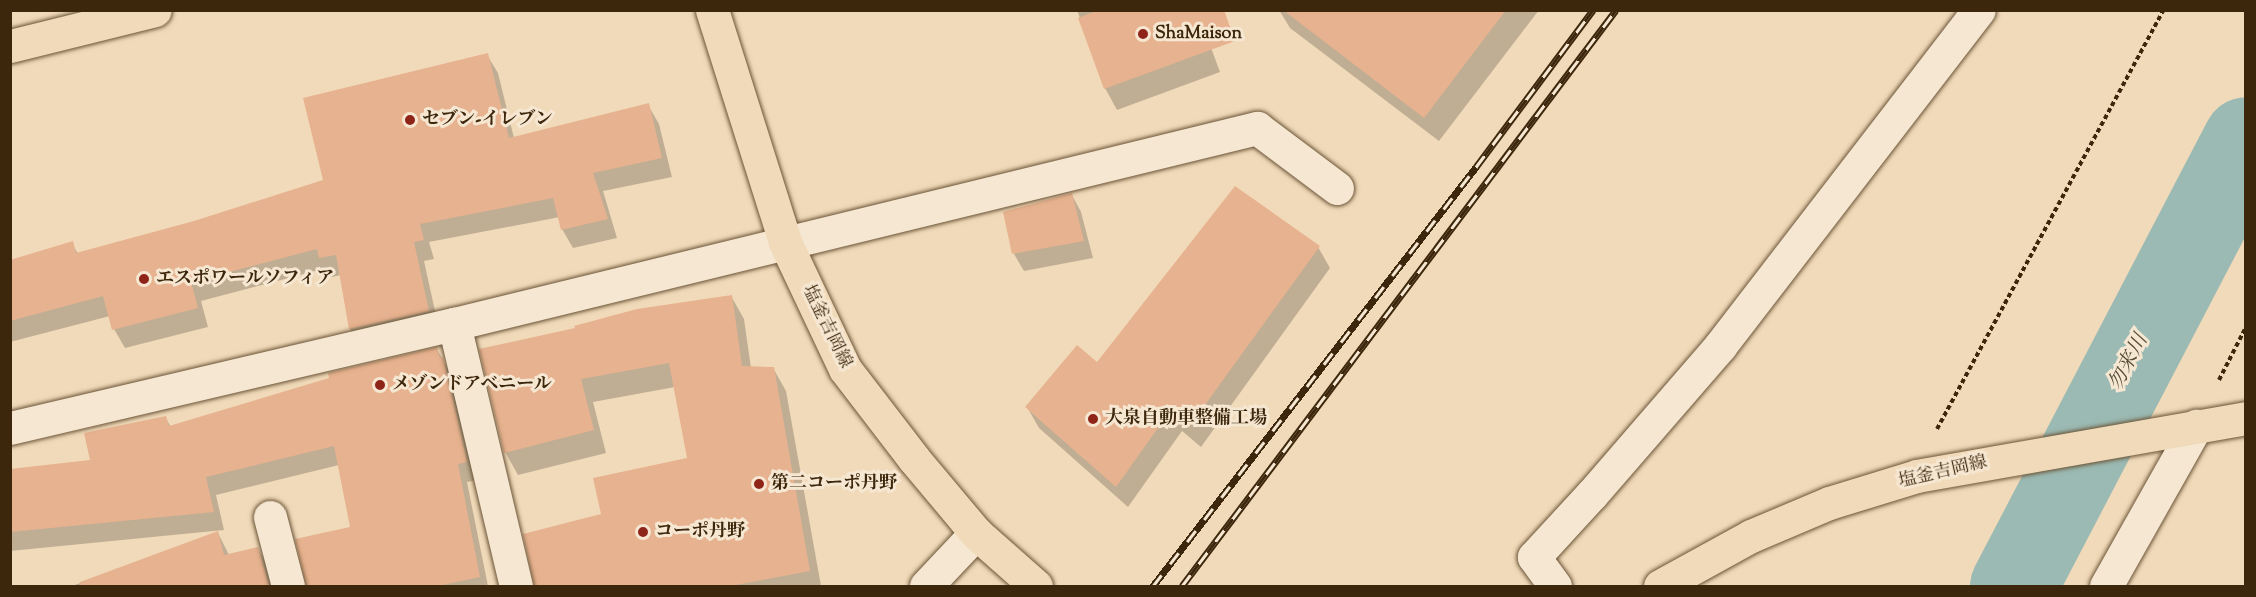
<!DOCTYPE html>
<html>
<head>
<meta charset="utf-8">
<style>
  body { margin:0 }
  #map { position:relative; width:2256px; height:597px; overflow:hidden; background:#f1dab9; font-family:"Sorts Mill Goudy","Noto Serif JP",serif }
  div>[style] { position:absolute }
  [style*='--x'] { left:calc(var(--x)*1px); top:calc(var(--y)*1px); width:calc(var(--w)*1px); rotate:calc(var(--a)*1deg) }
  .shadow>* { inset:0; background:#0003 }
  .river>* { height:87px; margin:-43.5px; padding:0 43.5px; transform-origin:43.5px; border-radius:43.5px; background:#9bbab3 }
  .building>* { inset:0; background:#e7b28f }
  .path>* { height:4px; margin-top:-2px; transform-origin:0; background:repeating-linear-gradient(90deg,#3d270c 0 4.5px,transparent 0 7.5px) }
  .roads { filter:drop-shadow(0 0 2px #6a5437) drop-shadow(0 0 2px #6a5437) }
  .minor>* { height:33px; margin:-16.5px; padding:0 16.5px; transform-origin:16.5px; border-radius:16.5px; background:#f6e7d2 }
  .major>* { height:33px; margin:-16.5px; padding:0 16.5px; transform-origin:16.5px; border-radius:16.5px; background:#f1dab9 }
  .rail>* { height:7px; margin-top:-3.5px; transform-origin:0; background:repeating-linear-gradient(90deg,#f6e7d2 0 14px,#3d270c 0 28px); box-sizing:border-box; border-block:2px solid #3d270c }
  .dots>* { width:16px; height:16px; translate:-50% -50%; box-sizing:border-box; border:3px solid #f6e7d2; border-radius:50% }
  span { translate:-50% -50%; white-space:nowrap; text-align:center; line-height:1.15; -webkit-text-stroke:6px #f6e7d2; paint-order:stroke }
  .poi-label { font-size:18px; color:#3d270c; font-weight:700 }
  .left { translate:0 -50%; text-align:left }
  .street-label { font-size:18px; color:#3d270c }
  .water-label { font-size:20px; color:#544c36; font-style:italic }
  .frame { position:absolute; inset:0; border:12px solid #3d270c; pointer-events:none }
</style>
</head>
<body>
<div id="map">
  <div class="shadow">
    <div style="clip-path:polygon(1077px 10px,1197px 10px,1220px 72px,1117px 110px,1105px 88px)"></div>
    <div style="clip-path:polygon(1279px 10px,1539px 10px,1439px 141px,1290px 28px)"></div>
    <div style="clip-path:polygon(487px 55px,498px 73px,514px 138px,648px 105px,659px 124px,672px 177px,603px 191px,617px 238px,573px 248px,562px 229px,560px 217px,429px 242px,434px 259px,424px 261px,439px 329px,361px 348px,350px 329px,341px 275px,332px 277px,327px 268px,201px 301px,208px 327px,125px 348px,114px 329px,110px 316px,10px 342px,10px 262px,72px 243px,78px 254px,195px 222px,325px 181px)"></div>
    <div style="clip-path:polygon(1072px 195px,1081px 212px,1093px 258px,1024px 271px,1014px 254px)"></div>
    <div style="clip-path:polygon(1318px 247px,1330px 268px,1201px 447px,1182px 431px,1128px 507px,1039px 428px,1027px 407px,1097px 364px)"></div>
    <div style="clip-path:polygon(731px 296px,744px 319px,751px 368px,773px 368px,786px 391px,821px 586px,535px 586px,536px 582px,603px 515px,689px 460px,675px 387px,593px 402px,606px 453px,518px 475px,505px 452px,481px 350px)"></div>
    <div style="clip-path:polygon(437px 349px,452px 377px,477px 480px,467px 482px,488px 586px,308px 586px,308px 581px,352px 528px,339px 465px,216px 495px,224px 530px,10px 551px,10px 471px,92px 461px,165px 417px,171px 427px)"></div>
    <div style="clip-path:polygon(218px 533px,229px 555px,258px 549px,268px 566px,273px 586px,72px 586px)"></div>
  </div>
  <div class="river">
    <div style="--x:2013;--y:586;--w:503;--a:-62.42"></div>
  </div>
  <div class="building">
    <div style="clip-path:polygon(1099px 10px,1224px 10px,1235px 41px,1104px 89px,1078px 18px)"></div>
    <div style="clip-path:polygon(1283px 10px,1506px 10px,1424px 118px)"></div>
    <div style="clip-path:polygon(488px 53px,509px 138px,649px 103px,662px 158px,593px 173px,608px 219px,561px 230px,553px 198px,420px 224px,424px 240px,414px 242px,429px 311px,349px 329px,336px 255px,319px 258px,317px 249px,191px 282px,198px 308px,112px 330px,103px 296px,10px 321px,10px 260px,73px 241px,76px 253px,194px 221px,323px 180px,303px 98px)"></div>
    <div style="clip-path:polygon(1235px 186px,1320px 246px,1189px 427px,1170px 411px,1116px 487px,1025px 407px,1077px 345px,1097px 362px)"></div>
    <div style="clip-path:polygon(1072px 193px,1084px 241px,1012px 254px,1003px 212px)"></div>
    <div style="clip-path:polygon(732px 295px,742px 366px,774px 367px,810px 571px,730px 586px,534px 586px,523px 534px,601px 514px,593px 478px,687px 458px,669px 363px,581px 379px,594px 430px,504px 453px,479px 349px,575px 328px,574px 326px,637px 309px)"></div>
    <div style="clip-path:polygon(437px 347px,440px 358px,443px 357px,467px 462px,458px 464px,480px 577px,438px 586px,306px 586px,295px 539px,350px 527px,334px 446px,206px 477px,214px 512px,10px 532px,10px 469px,90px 460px,84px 433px,166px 416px,169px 426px,329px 378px,328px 373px)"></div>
    <div style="clip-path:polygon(218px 531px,224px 555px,258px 547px,269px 586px,81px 586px,80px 582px)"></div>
  </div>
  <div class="path">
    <div style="--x:2219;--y:380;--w:59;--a:-63"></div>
    <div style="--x:1937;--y:429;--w:477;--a:-61.6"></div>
  </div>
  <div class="roads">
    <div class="minor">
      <div style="--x:454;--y:324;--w:269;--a:76.7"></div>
      <div style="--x:10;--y:428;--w:456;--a:-13.2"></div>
      <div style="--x:454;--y:324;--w:827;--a:-13.72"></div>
      <div style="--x:1257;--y:128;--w:100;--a:36.9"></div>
      <div style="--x:270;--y:517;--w:71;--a:75.4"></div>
      <div style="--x:926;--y:586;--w:73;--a:-46.7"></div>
      <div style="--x:1555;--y:586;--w:36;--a:-126"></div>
      <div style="--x:1534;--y:557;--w:86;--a:-47.4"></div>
      <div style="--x:1592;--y:494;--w:196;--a:-49.1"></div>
      <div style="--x:1720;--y:346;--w:424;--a:-52.4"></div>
      <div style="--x:2106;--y:586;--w:184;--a:-60.6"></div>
    </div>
    <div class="major">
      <div style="--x:712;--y:10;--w:243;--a:72.5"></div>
      <div style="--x:785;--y:242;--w:140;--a:64.7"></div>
      <div style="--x:845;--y:369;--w:113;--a:52.5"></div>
      <div style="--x:914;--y:459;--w:97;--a:50"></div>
      <div style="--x:976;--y:533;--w:80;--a:41.5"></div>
      <div style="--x:10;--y:46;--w:149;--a:-13.9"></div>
      <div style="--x:1660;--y:586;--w:104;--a:-28.8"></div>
      <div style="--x:1751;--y:536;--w:85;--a:-22.9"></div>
      <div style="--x:1829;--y:503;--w:92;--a:-17.1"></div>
      <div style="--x:1917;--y:476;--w:334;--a:-10"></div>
    </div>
  </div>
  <div class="rail">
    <div style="--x:1153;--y:586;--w:529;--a:-52.37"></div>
    <div style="--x:1476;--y:167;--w:196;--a:-53.3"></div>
    <div style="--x:1182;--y:586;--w:721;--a:-53"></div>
  </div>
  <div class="dots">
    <div style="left:1143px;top:34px;background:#8f2418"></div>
    <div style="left:410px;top:120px;background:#8f2418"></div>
    <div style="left:144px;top:279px;background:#8f2418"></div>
    <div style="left:380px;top:385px;background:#8f2418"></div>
    <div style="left:1093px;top:419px;background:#8f2418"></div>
    <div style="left:759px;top:484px;background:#8f2418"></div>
    <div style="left:643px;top:532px;background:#8f2418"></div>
  </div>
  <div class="poi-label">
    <span class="left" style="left:1155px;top:34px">ShaMaison</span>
    <span class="left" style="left:422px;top:120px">セブン-イレブン</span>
    <span class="left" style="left:156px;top:279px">エスポワールソフィア</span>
    <span class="left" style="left:392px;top:385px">メゾンドアベニール</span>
    <span class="left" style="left:1105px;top:419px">大泉自動車整備工場</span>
    <span class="left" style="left:771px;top:484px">第二コーポ丹野</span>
    <span class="left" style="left:655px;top:532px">コーポ丹野</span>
  </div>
  <div class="street-label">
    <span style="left:826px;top:327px;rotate:64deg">塩釜吉岡線</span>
    <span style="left:1943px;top:473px;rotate:-13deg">塩釜吉岡線</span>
  </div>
  <div class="water-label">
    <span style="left:2129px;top:363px;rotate:-62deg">勿来川</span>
  </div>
  <div class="frame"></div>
</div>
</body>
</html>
